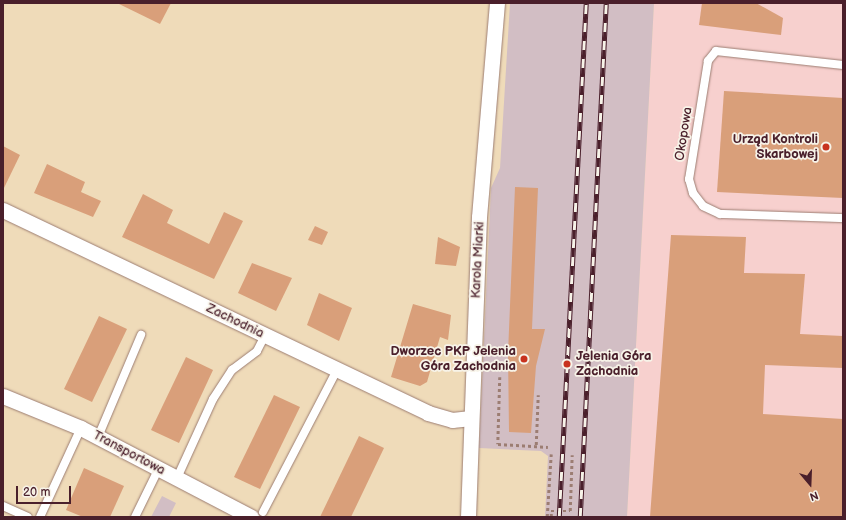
<!DOCTYPE html>
<html>
<head>
<meta charset="utf-8">
<style>
  body { margin:0 }
  #map { position:relative; width:846px; height:520px; overflow:hidden; background:#efdbb9; font-family:"Balsamiq Sans",sans-serif }
  div>[style] { position:absolute }
  [style*='--x'] { left:calc(var(--x)*1px); top:calc(var(--y)*1px); width:calc(var(--w)*1px); rotate:calc(var(--a)*1deg) }
  .built>* { inset:0; background:#f7d0ce }
  .industrial>* { inset:0; background:#d2bec4 }
  .building>* { inset:0; background:#d99f7a }
  .path>* { height:2.5px; margin-top:-1.25px; transform-origin:0; background:repeating-linear-gradient(90deg,#9c7d72 0 3px,transparent 0 6px) }
  .roads { filter:drop-shadow(0 0 1px #9c7d72) drop-shadow(0 0 1px #9c7d72) }
  .service>* { height:8px; margin:-4px; padding:0 4px; transform-origin:4px; border-radius:4px; background:#fff }
  .minor>* { height:15px; margin:-7.5px; padding:0 7.5px; transform-origin:7.5px; border-radius:7.5px; background:#fff }
  .rail>* { height:4.5px; margin-top:-2.25px; transform-origin:0; background:repeating-linear-gradient(90deg,#f7f3e8 0 9px,#4a1f2b 0 18px); box-sizing:border-box; border-block:1px solid #4a1f2b }
  .dots>* { width:11px; height:11px; translate:-50% -50%; box-sizing:border-box; border:2px solid #f7f3e8; border-radius:50% }
  span { translate:-50% -50%; white-space:nowrap; text-align:center; line-height:1.15; -webkit-text-stroke:3.5px #f7f3e8; paint-order:stroke }
  .street-label { font-size:13px; color:#4a1f2b }
  .poi-label { font-size:13px; color:#4a1f2b; font-weight:700 }
  .right { translate:-100% -50%; text-align:right }
  .left { translate:0 -50%; text-align:left }
  .frame { position:absolute; inset:0; border:4px solid #4a1f2b; pointer-events:none }
  .north { position:absolute; left:790px; top:464px; width:40px; height:40px; -webkit-text-stroke:3px #f7f3e8; paint-order:stroke; rotate:161deg; font-size:11px; font-weight:700; line-height:16px; text-align:center; color:#4a1f2b }
  .north::after { content:''; display:block; margin:auto; width:14px; height:18px; background:#4a1f2b; clip-path:polygon(50% 0,100% 100%,50% 72%,0 100%) }
  .scale { position:absolute; left:16px; top:486px; width:55px; height:18px; box-sizing:border-box; border:2px solid #4a1f2b; border-top:0; padding-left:5px; font-size:12px; line-height:14px; white-space:nowrap; color:#4a1f2b; -webkit-text-stroke:3px #f7f3e8; paint-order:stroke }
</style>
</head>
<body>
<div id="map">
  <div class="built">
    <div style="clip-path:polygon(654px 3px,843px 3px,843px 517px,627px 517px)"></div>
  </div>
  <div class="industrial">
    <div style="clip-path:polygon(510px 3px,654px 3px,627px 517px,545px 517px,548px 456px,541px 451px,479px 448px,491px 188px,500px 168px)"></div>
    <div style="clip-path:polygon(162px 496px,176px 503px,169px 517px,151px 517px)"></div>
  </div>
  <div class="building">
    <div style="clip-path:polygon(117px 3px,171px 3px,160px 24px)"></div>
    <div style="clip-path:polygon(702px 3px,756px 3px,783px 18px,781px 35px,699px 25px)"></div>
    <div style="clip-path:polygon(724px 91px,843px 98px,843px 198px,717px 192px)"></div>
    <div style="clip-path:polygon(3px 146px,20px 155px,3px 190px)"></div>
    <div style="clip-path:polygon(47px 164px,85px 182px,81px 192px,101px 201px,93px 217px,34px 193px)"></div>
    <div style="clip-path:polygon(515px 187px,538px 188px,532px 329px,545px 329px,536px 366px,531px 433px,509px 432px,508px 353px)"></div>
    <div style="clip-path:polygon(143px 194px,173px 210px,167px 223px,209px 244px,224px 212px,243px 221px,214px 279px,122px 237px)"></div>
    <div style="clip-path:polygon(315px 226px,328px 232px,322px 245px,308px 240px)"></div>
    <div style="clip-path:polygon(671px 235px,746px 237px,744px 273px,805px 274px,800px 334px,843px 336px,843px 368px,765px 365px,763px 414px,843px 419px,843px 517px,650px 517px)"></div>
    <div style="clip-path:polygon(438px 237px,460px 247px,456px 266px,435px 264px)"></div>
    <div style="clip-path:polygon(252px 263px,292px 278px,276px 311px,238px 293px)"></div>
    <div style="clip-path:polygon(319px 293px,352px 308px,339px 341px,307px 325px)"></div>
    <div style="clip-path:polygon(413px 304px,451px 315px,448px 340px,440px 337px,427px 382px,420px 386px,391px 377px)"></div>
    <div style="clip-path:polygon(99px 316px,127px 329px,92px 402px,64px 389px)"></div>
    <div style="clip-path:polygon(186px 357px,213px 370px,179px 443px,151px 430px)"></div>
    <div style="clip-path:polygon(274px 395px,300px 407px,260px 489px,234px 477px)"></div>
    <div style="clip-path:polygon(359px 436px,384px 448px,351px 517px,320px 517px)"></div>
    <div style="clip-path:polygon(84px 468px,124px 486px,110px 517px,83px 517px,66px 510px)"></div>
  </div>
  <div class="path">
    <div style="--x:500;--y:377;--w:67;--a:91.7"></div>
    <div style="--x:498;--y:444;--w:50;--a:3.4"></div>
    <div style="--x:536;--y:445;--w:50;--a:-87.7"></div>
    <div style="--x:547;--y:517;--w:63;--a:-86.4"></div>
    <div style="--x:551;--y:517;--w:6;--a:-90"></div>
    <div style="--x:551;--y:511;--w:19;--a:0"></div>
    <div style="--x:570;--y:511;--w:56;--a:-88"></div>
  </div>
  <div class="roads">
    <div class="service">
      <div style="--x:843;--y:65;--w:128;--a:-173.7"></div>
      <div style="--x:716;--y:51;--w:13;--a:129"></div>
      <div style="--x:708;--y:61;--w:120;--a:99.1"></div>
      <div style="--x:689;--y:179;--w:15;--a:74"></div>
      <div style="--x:693;--y:193;--w:16;--a:52"></div>
      <div style="--x:703;--y:206;--w:19;--a:25"></div>
      <div style="--x:720;--y:214;--w:123;--a:1.9"></div>
      <div style="--x:98;--y:437;--w:111;--a:-67.1"></div>
      <div style="--x:177;--y:478;--w:87;--a:-65.5"></div>
      <div style="--x:213;--y:399;--w:35;--a:-57"></div>
      <div style="--x:232;--y:370;--w:31;--a:-37"></div>
      <div style="--x:257;--y:351;--w:18;--a:-63"></div>
      <div style="--x:3;--y:506;--w:27;--a:24"></div>
      <div style="--x:263;--y:512;--w:160;--a:-62.5"></div>
      <div style="--x:40;--y:517;--w:98;--a:-65.3"></div>
      <div style="--x:135;--y:517;--w:55;--a:-63.9"></div>
    </div>
    <div class="minor">
      <div style="--x:3;--y:210;--w:471;--a:25.5"></div>
      <div style="--x:428;--y:413;--w:25;--a:16"></div>
      <div style="--x:452;--y:420;--w:19;--a:-6"></div>
      <div style="--x:3;--y:396;--w:84;--a:22.3"></div>
      <div style="--x:81;--y:428;--w:192;--a:27.6"></div>
      <div style="--x:468;--y:517;--w:300;--a:-87.9"></div>
      <div style="--x:479;--y:217;--w:215;--a:-85.2"></div>
    </div>
  </div>
  <div class="rail">
    <div style="--x:559;--y:517;--w:515;--a:-86.99"></div>
    <div style="--x:580;--y:517;--w:515;--a:-87.1"></div>
  </div>
  <div class="dots">
    <div style="left:826px;top:147px;background:#c8321e"></div>
    <div style="left:524px;top:359px;background:#c8321e"></div>
    <div style="left:567px;top:364px;background:#c8321e"></div>
  </div>
  <div class="street-label">
    <span style="left:684px;top:134px;rotate:-81deg">Okopowa</span>
    <span style="left:478px;top:260px;rotate:-87deg">Karola Miarki</span>
    <span style="left:235px;top:321px;rotate:26deg">Zachodnia</span>
    <span style="left:129px;top:453px;rotate:28deg">Transportowa</span>
  </div>
  <div class="poi-label">
    <span class="right" style="left:818px;top:147px">Urząd Kontroli<br>Skarbowej</span>
    <span class="right" style="left:516px;top:359px">Dworzec PKP Jelenia<br>Góra Zachodnia</span>
    <span class="left" style="left:576px;top:364px">Jelenia Góra<br>Zachodnia</span>
  </div>
  <div class="frame"></div>
  <div class="north">N</div>
  <div class="scale">20 m</div>
</div>
</body>
</html>
